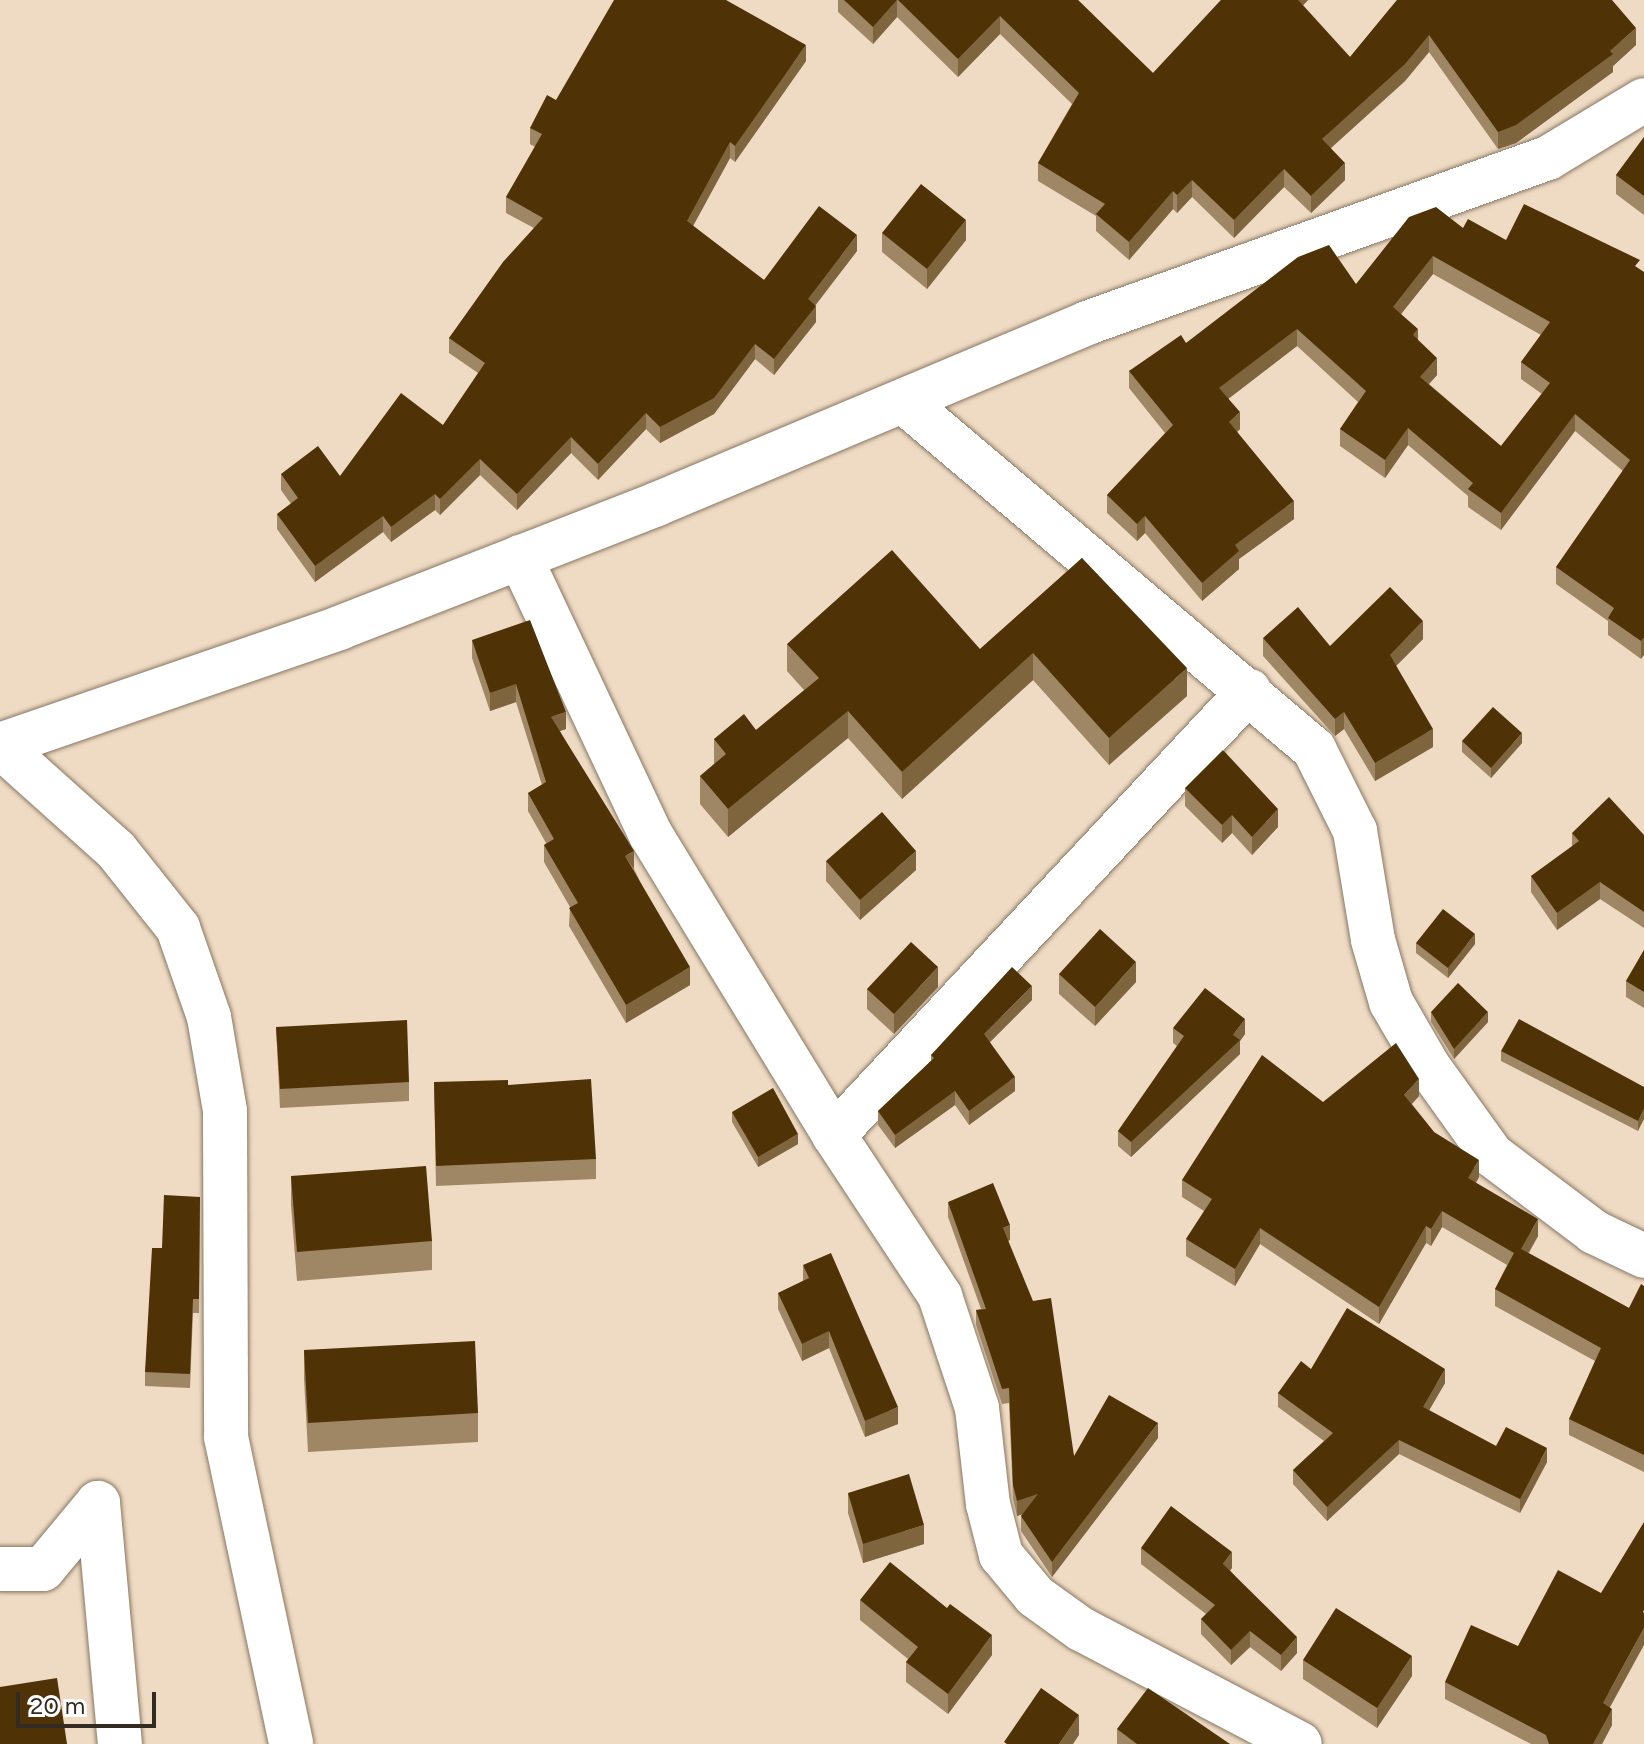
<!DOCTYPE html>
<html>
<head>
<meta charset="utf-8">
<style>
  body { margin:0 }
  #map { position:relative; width:1644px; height:1744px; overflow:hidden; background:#efdbc4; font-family:Figtree,sans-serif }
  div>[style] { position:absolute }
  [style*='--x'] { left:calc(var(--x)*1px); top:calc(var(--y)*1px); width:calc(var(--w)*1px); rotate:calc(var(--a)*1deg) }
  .roads { filter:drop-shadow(0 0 2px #897762) drop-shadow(0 0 2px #897762) }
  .street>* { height:44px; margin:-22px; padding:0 22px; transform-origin:22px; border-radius:22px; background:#fff }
  .wall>* { inset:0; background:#9f8664 }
  .shaded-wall>* { inset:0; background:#7f653e }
  .building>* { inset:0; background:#4f3205 }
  span { translate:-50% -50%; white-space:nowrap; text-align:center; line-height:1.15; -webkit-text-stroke:8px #fff; paint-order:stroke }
  .scale { position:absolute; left:16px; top:1692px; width:140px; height:36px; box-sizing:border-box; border:4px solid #332b22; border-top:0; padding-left:10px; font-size:24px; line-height:28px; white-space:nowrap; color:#332b22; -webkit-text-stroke:6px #fff; paint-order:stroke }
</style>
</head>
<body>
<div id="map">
  <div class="roads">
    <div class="street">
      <div style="--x:903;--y:401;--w:539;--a:40.26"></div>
      <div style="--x:1314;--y:749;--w:92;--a:63.4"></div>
      <div style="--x:1355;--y:831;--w:110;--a:80.6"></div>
      <div style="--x:1373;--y:940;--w:65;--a:73.8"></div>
      <div style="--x:1391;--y:1002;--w:74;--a:60"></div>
      <div style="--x:1428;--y:1066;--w:110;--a:54.3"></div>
      <div style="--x:1492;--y:1155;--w:128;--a:37"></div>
      <div style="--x:1594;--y:1232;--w:55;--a:25.6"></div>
      <div style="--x:520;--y:557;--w:307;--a:64.8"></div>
      <div style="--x:651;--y:835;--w:351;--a:58.6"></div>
      <div style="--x:834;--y:1135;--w:193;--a:56.6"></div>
      <div style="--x:940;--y:1296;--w:118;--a:71.7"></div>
      <div style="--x:977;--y:1408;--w:97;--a:83.5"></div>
      <div style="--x:988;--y:1504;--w:53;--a:75.7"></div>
      <div style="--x:1001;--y:1555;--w:53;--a:50.3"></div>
      <div style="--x:1035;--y:1596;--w:57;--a:35.7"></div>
      <div style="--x:1081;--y:1629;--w:247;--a:27.7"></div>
      <div style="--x:0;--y:745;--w:359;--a:-19"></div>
      <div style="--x:339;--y:628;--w:341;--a:-21.3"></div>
      <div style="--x:657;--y:504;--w:467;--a:-22.8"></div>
      <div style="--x:1087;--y:323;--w:490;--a:-19.7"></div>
      <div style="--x:1548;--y:158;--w:112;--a:-31.1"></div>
      <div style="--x:0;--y:746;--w:156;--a:41.9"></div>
      <div style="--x:116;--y:850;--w:100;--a:51.5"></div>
      <div style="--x:178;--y:928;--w:94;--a:70.8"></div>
      <div style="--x:209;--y:1017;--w:95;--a:80.3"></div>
      <div style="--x:225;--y:1111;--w:326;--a:89.8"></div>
      <div style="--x:226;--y:1437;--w:314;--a:78"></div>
      <div style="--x:834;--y:1135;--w:608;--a:-46.93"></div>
      <div style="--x:98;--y:1503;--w:242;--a:84.8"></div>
      <div style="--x:0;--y:1569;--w:43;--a:0"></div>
      <div style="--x:43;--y:1569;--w:86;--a:-50.2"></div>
    </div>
  </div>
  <div class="wall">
    <div style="clip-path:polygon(838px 0,1078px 0,1153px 73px,1221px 0,1308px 0,1303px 5px,1350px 57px,1397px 0,1636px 45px,1613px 66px,1613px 72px,1516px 143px,1498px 149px,1429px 52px,1405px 81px,1331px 148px,1345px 180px,1311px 213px,1284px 187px,1234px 238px,1192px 197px,1177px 213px,1173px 209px,1129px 260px,1096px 231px,1096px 216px,1038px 181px,1038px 163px,1072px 104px,1000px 34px,958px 77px,897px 17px,873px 44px,838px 12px)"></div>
    <div style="clip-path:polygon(806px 61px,735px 162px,730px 158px,693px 226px,764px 280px,857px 251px,815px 305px,816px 322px,774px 375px,755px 359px,714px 414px,660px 443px,646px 429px,598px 480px,571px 453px,517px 510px,480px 475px,440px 515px,435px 510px,391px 542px,383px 532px,315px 582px,277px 529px,277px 514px,291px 504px,281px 490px,281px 474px,340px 476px,443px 425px,478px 373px,449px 353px,449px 338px,534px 228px,506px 213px,506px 197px,535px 147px,530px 144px,530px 128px,556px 100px)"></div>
    <div style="clip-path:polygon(1644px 137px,1644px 215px,1616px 194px,1616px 175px)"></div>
    <div style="clip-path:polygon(evenodd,1463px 228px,1506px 240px,1640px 270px,1644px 272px,1641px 659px,1608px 635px,1608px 621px,1556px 584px,1556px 567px,1623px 471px,1575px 431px,1501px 530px,1468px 507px,1468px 496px,1408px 445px,1385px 478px,1340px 446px,1340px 429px,1358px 402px,1297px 346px,1228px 399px,1240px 429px,1237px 432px,1294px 519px,1239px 559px,1239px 569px,1202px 601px,1145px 533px,1137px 541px,1107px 513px,1107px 495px,1165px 433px,1129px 388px,1129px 371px,1186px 343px,1356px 284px,1463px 228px,1433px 274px,1541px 335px,1521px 362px,1521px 379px,1542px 394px,1501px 446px,1429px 384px,1437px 375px,1418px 340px,1401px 314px,1433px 274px)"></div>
    <div style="clip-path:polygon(882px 233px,966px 240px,927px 289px,882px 252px)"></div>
    <div style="clip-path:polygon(1082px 558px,1187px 696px,1109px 765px,1033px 680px,902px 799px,848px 738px,728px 837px,700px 804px,700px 776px,714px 764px,714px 739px,756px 730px,804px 690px,787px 671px,787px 644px,980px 649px)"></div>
    <div style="clip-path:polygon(1263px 638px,1330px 646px,1423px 639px,1396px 666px,1433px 747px,1375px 781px,1344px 729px,1335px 736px,1263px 656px)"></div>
    <div style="clip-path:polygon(472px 640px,566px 729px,560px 731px,634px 869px,690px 985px,626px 1023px,569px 926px,570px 907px,544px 862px,544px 845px,546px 843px,528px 811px,528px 793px,542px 785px,516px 702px,490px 711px,472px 658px)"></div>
    <div style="clip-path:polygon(1462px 741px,1522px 743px,1491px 778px,1462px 752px)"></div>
    <div style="clip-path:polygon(1185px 788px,1278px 827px,1252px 855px,1232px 833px,1222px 843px,1185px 806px)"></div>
    <div style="clip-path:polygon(1572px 833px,1644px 835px,1644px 928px,1600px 899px,1557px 930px,1531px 892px,1531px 876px,1572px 847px)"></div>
    <div style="clip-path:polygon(826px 861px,916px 870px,860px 920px,826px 881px)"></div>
    <div style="clip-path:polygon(1416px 943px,1475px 944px,1448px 978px,1416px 953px)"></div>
    <div style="clip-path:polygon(1644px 950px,1644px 1008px,1626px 997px,1626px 981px)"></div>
    <div style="clip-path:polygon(1059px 974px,1136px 982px,1095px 1026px,1059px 994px)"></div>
    <div style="clip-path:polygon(938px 987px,894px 1034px,867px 1009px,867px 989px)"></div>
    <div style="clip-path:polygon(1032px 1000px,990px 1042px,1015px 1091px,969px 1125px,955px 1105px,895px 1148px,878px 1125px,878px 1111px,931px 1061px,931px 1055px)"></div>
    <div style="clip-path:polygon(1431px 1012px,1488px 1022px,1454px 1059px,1431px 1022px)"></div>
    <div style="clip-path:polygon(276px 1027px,409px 1082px,409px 1101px,280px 1108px)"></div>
    <div style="clip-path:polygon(1173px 1028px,1245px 1034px,1240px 1041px,1240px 1054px,1131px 1157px,1118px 1146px,1118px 1131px,1177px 1046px,1173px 1043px)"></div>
    <div style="clip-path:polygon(1501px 1051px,1644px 1087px,1638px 1131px,1501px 1061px)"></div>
    <div style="clip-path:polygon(434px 1082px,508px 1085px,596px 1159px,596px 1179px,436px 1186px)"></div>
    <div style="clip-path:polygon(1419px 1096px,1412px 1104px,1434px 1132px,1479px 1177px,1476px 1183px,1538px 1236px,1529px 1253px,1629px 1308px,1644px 1286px,1644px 1472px,1569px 1435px,1569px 1419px,1595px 1361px,1495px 1306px,1495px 1289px,1507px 1265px,1442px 1227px,1431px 1246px,1426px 1243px,1379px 1324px,1260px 1244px,1235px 1286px,1186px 1256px,1186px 1239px,1204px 1211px,1182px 1197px,1182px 1180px,1323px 1102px)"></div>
    <div style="clip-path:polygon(732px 1112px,798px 1144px,758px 1167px,732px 1122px)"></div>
    <div style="clip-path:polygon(291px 1176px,432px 1241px,432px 1270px,297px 1281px,291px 1205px)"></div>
    <div style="clip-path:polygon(200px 1197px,199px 1313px,193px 1313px,190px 1388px,145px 1386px,145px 1372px,162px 1248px)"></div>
    <div style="clip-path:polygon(948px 1202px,1010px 1240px,1008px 1241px,1074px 1456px,1158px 1438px,1052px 1577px,1021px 1531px,1021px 1516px,1023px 1514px,1017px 1516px,1013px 1499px,1009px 1403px,1002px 1404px,976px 1325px,976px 1310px,981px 1309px,948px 1217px)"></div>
    <div style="clip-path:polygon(803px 1265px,898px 1424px,865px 1437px,829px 1348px,802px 1361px,778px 1309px,778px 1293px,803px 1281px)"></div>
    <div style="clip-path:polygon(304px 1350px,478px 1413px,478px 1442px,308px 1452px,304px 1379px)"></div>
    <div style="clip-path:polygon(1311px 1369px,1445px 1383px,1429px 1410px,1496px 1446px,1547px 1462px,1520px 1513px,1399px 1454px,1327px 1521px,1293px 1484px,1293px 1470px,1324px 1441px,1278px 1407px,1278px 1393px)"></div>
    <div style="clip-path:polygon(848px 1493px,924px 1544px,863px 1563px,848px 1513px)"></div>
    <div style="clip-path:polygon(1141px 1548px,1232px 1568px,1230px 1570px,1297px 1653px,1281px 1671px,1250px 1647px,1231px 1665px,1201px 1634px,1201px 1619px,1206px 1614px,1141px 1564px)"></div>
    <div style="clip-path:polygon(1601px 1593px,1610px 1707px,1612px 1725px,1602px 1744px,1531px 1744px,1445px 1699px,1445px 1682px,1518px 1646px)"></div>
    <div style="clip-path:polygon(860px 1600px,992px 1655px,948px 1714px,906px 1682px,906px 1662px,908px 1659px,860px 1620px)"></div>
    <div style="clip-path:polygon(1303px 1660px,1412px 1676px,1377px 1728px,1303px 1679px)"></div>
    <div style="clip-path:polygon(1117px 1729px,1230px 1744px,1117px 1744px)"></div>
  </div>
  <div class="shaded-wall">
    <div style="clip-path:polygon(897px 0,897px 17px,873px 44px,873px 27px)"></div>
    <div style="clip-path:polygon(1295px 0,1308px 0,1295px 14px)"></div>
    <div style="clip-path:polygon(1000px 16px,1000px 34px,958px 77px,958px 59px)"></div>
    <div style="clip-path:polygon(1636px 28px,1636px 45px,1613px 66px,1613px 72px,1516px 143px,1498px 149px,1498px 132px,1610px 51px)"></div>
    <div style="clip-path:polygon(1429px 35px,1429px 52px,1405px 81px,1322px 156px,1322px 139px)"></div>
    <div style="clip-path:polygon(806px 45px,806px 61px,735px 162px,735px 146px)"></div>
    <div style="clip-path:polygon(730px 142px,730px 158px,687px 237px,687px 221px)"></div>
    <div style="clip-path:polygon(1345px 163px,1345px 180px,1311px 213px,1311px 196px)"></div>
    <div style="clip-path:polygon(1284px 169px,1284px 187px,1234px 238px,1234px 220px)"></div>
    <div style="clip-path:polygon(1192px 180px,1192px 197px,1177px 213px,1177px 195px)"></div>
    <div style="clip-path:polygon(1173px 191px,1173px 209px,1129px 260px,1129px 242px)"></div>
    <div style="clip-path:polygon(966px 220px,966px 240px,927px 289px,927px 269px)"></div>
    <div style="clip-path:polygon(857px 235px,857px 251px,808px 315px,808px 299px)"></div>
    <div style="clip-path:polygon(1433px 256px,1433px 274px,1393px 324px,1393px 307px)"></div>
    <div style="clip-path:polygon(816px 306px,816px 322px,774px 375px,774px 359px)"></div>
    <div style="clip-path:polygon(1297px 329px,1297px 346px,1219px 406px,1219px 388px)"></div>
    <div style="clip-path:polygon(1418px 329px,1418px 346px,1413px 335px)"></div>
    <div style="clip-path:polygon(755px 344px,755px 359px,714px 414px,660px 443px,660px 427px)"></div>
    <div style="clip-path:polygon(1437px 358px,1437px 375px,1420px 394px,1420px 377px)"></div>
    <div style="clip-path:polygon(1240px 412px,1240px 429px,1229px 439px,1229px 422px)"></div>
    <div style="clip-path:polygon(646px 413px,646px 429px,598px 480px,598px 464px)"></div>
    <div style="clip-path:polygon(1575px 414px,1575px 431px,1501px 530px,1501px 513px)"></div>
    <div style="clip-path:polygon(1408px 428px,1408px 445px,1385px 478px,1385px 460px)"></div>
    <div style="clip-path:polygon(571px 437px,571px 453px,517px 510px,517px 494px)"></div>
    <div style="clip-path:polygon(480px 459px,480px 475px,440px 515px,440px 499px)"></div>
    <div style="clip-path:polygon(435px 494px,435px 510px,391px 542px,391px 527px)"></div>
    <div style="clip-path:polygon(1294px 501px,1294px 519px,1239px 559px,1239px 569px,1202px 601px,1202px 583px,1235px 545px)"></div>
    <div style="clip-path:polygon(383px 516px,383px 532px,315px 582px,315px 566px)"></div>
    <div style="clip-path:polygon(1145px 516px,1145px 533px,1137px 541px,1137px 524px)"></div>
    <div style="clip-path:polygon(1423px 621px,1423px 639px,1390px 672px,1390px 655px)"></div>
    <div style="clip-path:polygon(1644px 638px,1644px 655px,1641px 659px,1641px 641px)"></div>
    <div style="clip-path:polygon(1033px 653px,1033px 680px,902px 799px,902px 772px)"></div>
    <div style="clip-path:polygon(1187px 668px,1187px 696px,1109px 765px,1109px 738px)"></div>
    <div style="clip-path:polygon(516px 684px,516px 702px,490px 711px,490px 693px)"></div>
    <div style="clip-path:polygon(848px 711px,848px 738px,728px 837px,728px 809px)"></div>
    <div style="clip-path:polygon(566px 712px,566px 729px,551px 734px,551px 717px)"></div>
    <div style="clip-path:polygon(1344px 712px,1344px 729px,1335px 736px,1335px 719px)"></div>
    <div style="clip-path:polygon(1433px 729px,1433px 747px,1375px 781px,1375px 763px)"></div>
    <div style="clip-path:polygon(1522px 733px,1522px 743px,1491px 778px,1491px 768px)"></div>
    <div style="clip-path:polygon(1278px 809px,1278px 827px,1252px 855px,1252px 837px)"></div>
    <div style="clip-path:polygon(1232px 815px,1232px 833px,1222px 843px,1222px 825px)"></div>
    <div style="clip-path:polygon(634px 851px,634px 869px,625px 856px)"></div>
    <div style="clip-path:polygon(916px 851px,916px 870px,860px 920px,860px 900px)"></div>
    <div style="clip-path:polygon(1600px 882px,1600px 899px,1557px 930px,1557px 913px)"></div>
    <div style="clip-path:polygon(1475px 934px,1475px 944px,1448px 978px,1448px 968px)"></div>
    <div style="clip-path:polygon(1136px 962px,1136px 982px,1095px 1026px,1095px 1007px)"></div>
    <div style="clip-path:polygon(690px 967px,690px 985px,626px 1023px,626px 1005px)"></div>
    <div style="clip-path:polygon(938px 967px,938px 987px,894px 1034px,894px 1014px)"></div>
    <div style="clip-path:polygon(1032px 986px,1032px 1000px,984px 1048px,984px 1034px)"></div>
    <div style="clip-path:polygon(1488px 1012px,1488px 1022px,1454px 1059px,1454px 1049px)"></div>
    <div style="clip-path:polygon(1245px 1019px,1245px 1034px,1240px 1041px,1240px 1054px,1131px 1157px,1131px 1142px,1233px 1035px)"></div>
    <div style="clip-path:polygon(1015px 1077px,1015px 1091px,969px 1125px,969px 1111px)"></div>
    <div style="clip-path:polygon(1419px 1079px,1419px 1096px,1404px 1112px,1404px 1095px)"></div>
    <div style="clip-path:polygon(955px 1091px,955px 1105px,895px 1148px,895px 1135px)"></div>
    <div style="clip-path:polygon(1644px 1109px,1644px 1119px,1638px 1131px,1638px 1121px)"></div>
    <div style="clip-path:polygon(798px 1134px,798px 1144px,758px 1167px,758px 1157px)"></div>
    <div style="clip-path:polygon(1479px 1160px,1479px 1177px,1468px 1195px,1468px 1178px)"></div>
    <div style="clip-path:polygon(1442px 1211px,1442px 1227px,1431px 1246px,1431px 1229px)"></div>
    <div style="clip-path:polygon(1538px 1219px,1538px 1236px,1521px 1265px,1521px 1249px)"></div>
    <div style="clip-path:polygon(1010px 1225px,1010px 1240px,1003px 1243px,1003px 1228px)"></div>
    <div style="clip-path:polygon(1426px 1226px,1426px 1243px,1379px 1324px,1379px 1307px)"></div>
    <div style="clip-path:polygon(1260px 1228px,1260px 1244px,1235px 1286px,1235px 1269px)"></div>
    <div style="clip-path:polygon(829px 1331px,829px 1348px,802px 1361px,802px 1344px)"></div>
    <div style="clip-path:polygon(1445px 1369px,1445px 1383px,1423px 1421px,1423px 1407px)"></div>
    <div style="clip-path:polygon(898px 1407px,898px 1424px,865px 1437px,865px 1421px)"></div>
    <div style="clip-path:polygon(1158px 1423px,1158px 1438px,1052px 1577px,1052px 1562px)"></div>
    <div style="clip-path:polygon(1399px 1440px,1399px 1454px,1327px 1521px,1327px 1507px)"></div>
    <div style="clip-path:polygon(1547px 1448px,1547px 1462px,1520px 1513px,1520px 1499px)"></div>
    <div style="clip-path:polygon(1038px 1494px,1038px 1509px,1017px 1516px,1017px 1501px)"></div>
    <div style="clip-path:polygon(924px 1525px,924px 1544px,863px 1563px,863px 1544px)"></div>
    <div style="clip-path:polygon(1232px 1552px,1232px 1568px,1223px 1579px,1223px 1564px)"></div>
    <div style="clip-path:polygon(1644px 1628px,1644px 1645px,1603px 1720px,1603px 1703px)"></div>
    <div style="clip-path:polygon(1250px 1631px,1250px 1647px,1231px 1665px,1231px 1650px)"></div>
    <div style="clip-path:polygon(992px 1635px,992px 1655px,948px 1714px,948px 1694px)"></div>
    <div style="clip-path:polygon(1297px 1637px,1297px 1653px,1281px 1671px,1281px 1655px)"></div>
    <div style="clip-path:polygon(1412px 1656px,1412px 1676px,1377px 1728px,1377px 1708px)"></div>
    <div style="clip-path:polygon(1612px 1709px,1612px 1725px,1602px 1744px,1593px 1744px)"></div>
    <div style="clip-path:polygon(1079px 1715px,1079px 1735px,1073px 1744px,1059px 1744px)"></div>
  </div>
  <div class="building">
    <div style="clip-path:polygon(614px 0,726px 0,806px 45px,735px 146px,730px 142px,687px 221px,764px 280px,819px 206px,857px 235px,808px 299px,816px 306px,774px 359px,755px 344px,714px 398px,660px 427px,646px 413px,598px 464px,571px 437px,517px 494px,480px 459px,440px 499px,435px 494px,391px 527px,383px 516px,315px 566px,277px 514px,298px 498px,281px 474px,318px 446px,340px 476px,401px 393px,443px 425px,485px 363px,449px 338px,503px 262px,543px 218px,506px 197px,542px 134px,530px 128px,547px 95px,556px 100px)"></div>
    <div style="clip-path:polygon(844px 0,897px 0,873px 27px)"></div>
    <div style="clip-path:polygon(898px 0,1078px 0,1153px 73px,1221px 0,1298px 0,1350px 57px,1397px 0,1612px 0,1636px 28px,1610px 51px,1613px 54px,1516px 125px,1498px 132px,1429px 35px,1405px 64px,1322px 139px,1345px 163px,1311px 196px,1284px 169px,1234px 220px,1192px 180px,1177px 195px,1173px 191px,1129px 242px,1096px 214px,1105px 204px,1038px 163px,1079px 93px,1000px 16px,958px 59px)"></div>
    <div style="clip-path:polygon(1644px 137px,1644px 196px,1616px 175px)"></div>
    <div style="clip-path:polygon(921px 184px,966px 220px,927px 269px,882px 233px)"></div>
    <div style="clip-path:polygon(evenodd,1524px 204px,1640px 260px,1635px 266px,1644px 272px,1644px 638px,1641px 641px,1608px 618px,1614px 608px,1556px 567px,1630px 460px,1575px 414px,1501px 513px,1468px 489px,1473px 483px,1408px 428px,1385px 460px,1340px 429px,1366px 391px,1297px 329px,1219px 388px,1240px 412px,1229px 422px,1294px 501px,1235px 545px,1239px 551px,1202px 583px,1145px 516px,1137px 524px,1107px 495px,1173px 425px,1129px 371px,1181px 335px,1186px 343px,1298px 257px,1329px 245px,1356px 284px,1409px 217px,1436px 207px,1463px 228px,1468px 219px,1506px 240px,1524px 204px,1433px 256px,1550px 322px,1521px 362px,1550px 383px,1501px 446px,1420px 377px,1437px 358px,1413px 335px,1418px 329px,1393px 307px,1433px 256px)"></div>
    <div style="clip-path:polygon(892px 550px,980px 649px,1082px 558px,1187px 668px,1109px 738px,1033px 653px,902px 772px,848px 711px,728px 809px,700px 776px,726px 754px,714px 739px,744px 714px,756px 730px,819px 678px,787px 644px)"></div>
    <div style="clip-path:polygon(1390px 587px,1423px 621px,1390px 655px,1433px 729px,1375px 763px,1344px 712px,1335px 719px,1263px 638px,1298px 607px,1330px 646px)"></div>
    <div style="clip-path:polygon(530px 620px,566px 712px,551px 717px,634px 851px,625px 856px,690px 967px,626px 1005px,569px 908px,578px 903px,544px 845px,554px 839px,528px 793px,546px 782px,516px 684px,490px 693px,472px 640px)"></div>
    <div style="clip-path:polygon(1493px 707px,1522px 733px,1491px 768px,1462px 741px)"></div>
    <div style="clip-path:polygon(1223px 750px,1278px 809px,1252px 837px,1232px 815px,1222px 825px,1185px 788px)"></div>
    <div style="clip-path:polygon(1609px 797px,1644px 835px,1644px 912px,1600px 882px,1557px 913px,1531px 876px,1579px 841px,1572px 833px)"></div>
    <div style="clip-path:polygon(882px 812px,916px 851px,860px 900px,826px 861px)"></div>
    <div style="clip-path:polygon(1443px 909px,1475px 934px,1448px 968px,1416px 943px)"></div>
    <div style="clip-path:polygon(1100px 929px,1136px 962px,1095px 1007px,1059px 974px)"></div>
    <div style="clip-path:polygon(911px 942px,938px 967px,894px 1014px,867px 989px)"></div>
    <div style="clip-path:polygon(1644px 950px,1644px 992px,1626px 981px)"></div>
    <div style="clip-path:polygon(1012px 967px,1032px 986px,984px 1034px,1015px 1077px,969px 1111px,955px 1091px,895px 1135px,878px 1111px,934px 1058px,931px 1055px)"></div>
    <div style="clip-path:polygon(1458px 983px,1488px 1012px,1454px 1049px,1431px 1012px)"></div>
    <div style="clip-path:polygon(1205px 988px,1245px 1019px,1233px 1035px,1240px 1040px,1131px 1142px,1118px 1131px,1184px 1036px,1173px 1028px)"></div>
    <div style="clip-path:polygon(1519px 1019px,1644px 1087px,1644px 1109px,1638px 1121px,1501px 1051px)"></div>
    <div style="clip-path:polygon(407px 1020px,409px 1082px,280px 1089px,276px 1027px)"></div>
    <div style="clip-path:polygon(1396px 1043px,1419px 1079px,1404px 1095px,1434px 1132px,1479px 1160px,1468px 1178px,1538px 1219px,1521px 1249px,1629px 1308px,1641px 1284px,1644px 1286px,1644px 1455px,1569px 1419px,1601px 1348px,1495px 1289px,1514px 1253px,1442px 1211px,1431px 1229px,1426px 1226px,1379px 1307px,1260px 1228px,1235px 1269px,1186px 1239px,1212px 1199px,1182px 1180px,1262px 1055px,1323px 1102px)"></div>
    <div style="clip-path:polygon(591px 1079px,596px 1159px,436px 1166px,434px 1082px,508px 1080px,508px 1085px)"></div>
    <div style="clip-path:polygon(773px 1088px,798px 1134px,758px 1157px,732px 1112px)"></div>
    <div style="clip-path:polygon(426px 1166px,432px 1241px,297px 1252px,291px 1176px)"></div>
    <div style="clip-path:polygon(993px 1183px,1010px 1225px,1003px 1228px,1033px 1301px,1051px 1298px,1074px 1456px,1109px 1395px,1158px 1423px,1052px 1562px,1021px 1516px,1038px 1494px,1017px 1501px,1013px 1485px,1009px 1388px,1002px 1389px,976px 1310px,986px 1309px,948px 1202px)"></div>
    <div style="clip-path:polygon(164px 1195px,200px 1197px,199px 1299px,193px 1299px,190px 1374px,145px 1372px,152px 1248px,162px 1248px)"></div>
    <div style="clip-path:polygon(831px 1253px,898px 1407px,865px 1421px,829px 1331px,802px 1344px,778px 1293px,809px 1278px,803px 1265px)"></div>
    <div style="clip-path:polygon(1347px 1308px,1445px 1369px,1423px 1407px,1496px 1446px,1506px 1427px,1547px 1448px,1520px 1499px,1399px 1440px,1327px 1507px,1293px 1470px,1333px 1433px,1278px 1393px,1301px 1361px,1311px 1369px)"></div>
    <div style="clip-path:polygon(475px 1341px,478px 1413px,308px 1423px,304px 1350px)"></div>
    <div style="clip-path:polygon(909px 1474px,924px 1525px,863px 1544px,848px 1493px)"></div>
    <div style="clip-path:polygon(1171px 1506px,1232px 1552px,1223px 1564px,1297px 1637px,1281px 1655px,1250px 1631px,1231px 1650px,1201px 1619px,1215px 1605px,1141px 1548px)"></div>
    <div style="clip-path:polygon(1644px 1522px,1644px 1610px,1643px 1612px,1644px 1613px,1644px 1628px,1603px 1703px,1612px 1709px,1593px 1744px,1549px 1744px,1546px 1735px,1445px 1682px,1471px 1625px,1518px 1646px,1558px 1570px,1601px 1593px)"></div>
    <div style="clip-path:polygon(890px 1562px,947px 1608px,950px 1604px,992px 1635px,948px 1694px,906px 1662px,918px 1647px,860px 1600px)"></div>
    <div style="clip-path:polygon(1336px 1608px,1412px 1656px,1377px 1708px,1303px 1660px)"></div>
    <div style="clip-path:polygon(57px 1678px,67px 1744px,0 1744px,0 1687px)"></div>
    <div style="clip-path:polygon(1041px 1688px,1079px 1715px,1059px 1744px,1007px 1744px,1004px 1742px)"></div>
    <div style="clip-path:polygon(1148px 1688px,1230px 1744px,1137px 1744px,1117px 1729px)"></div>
  </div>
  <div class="scale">20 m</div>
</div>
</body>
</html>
